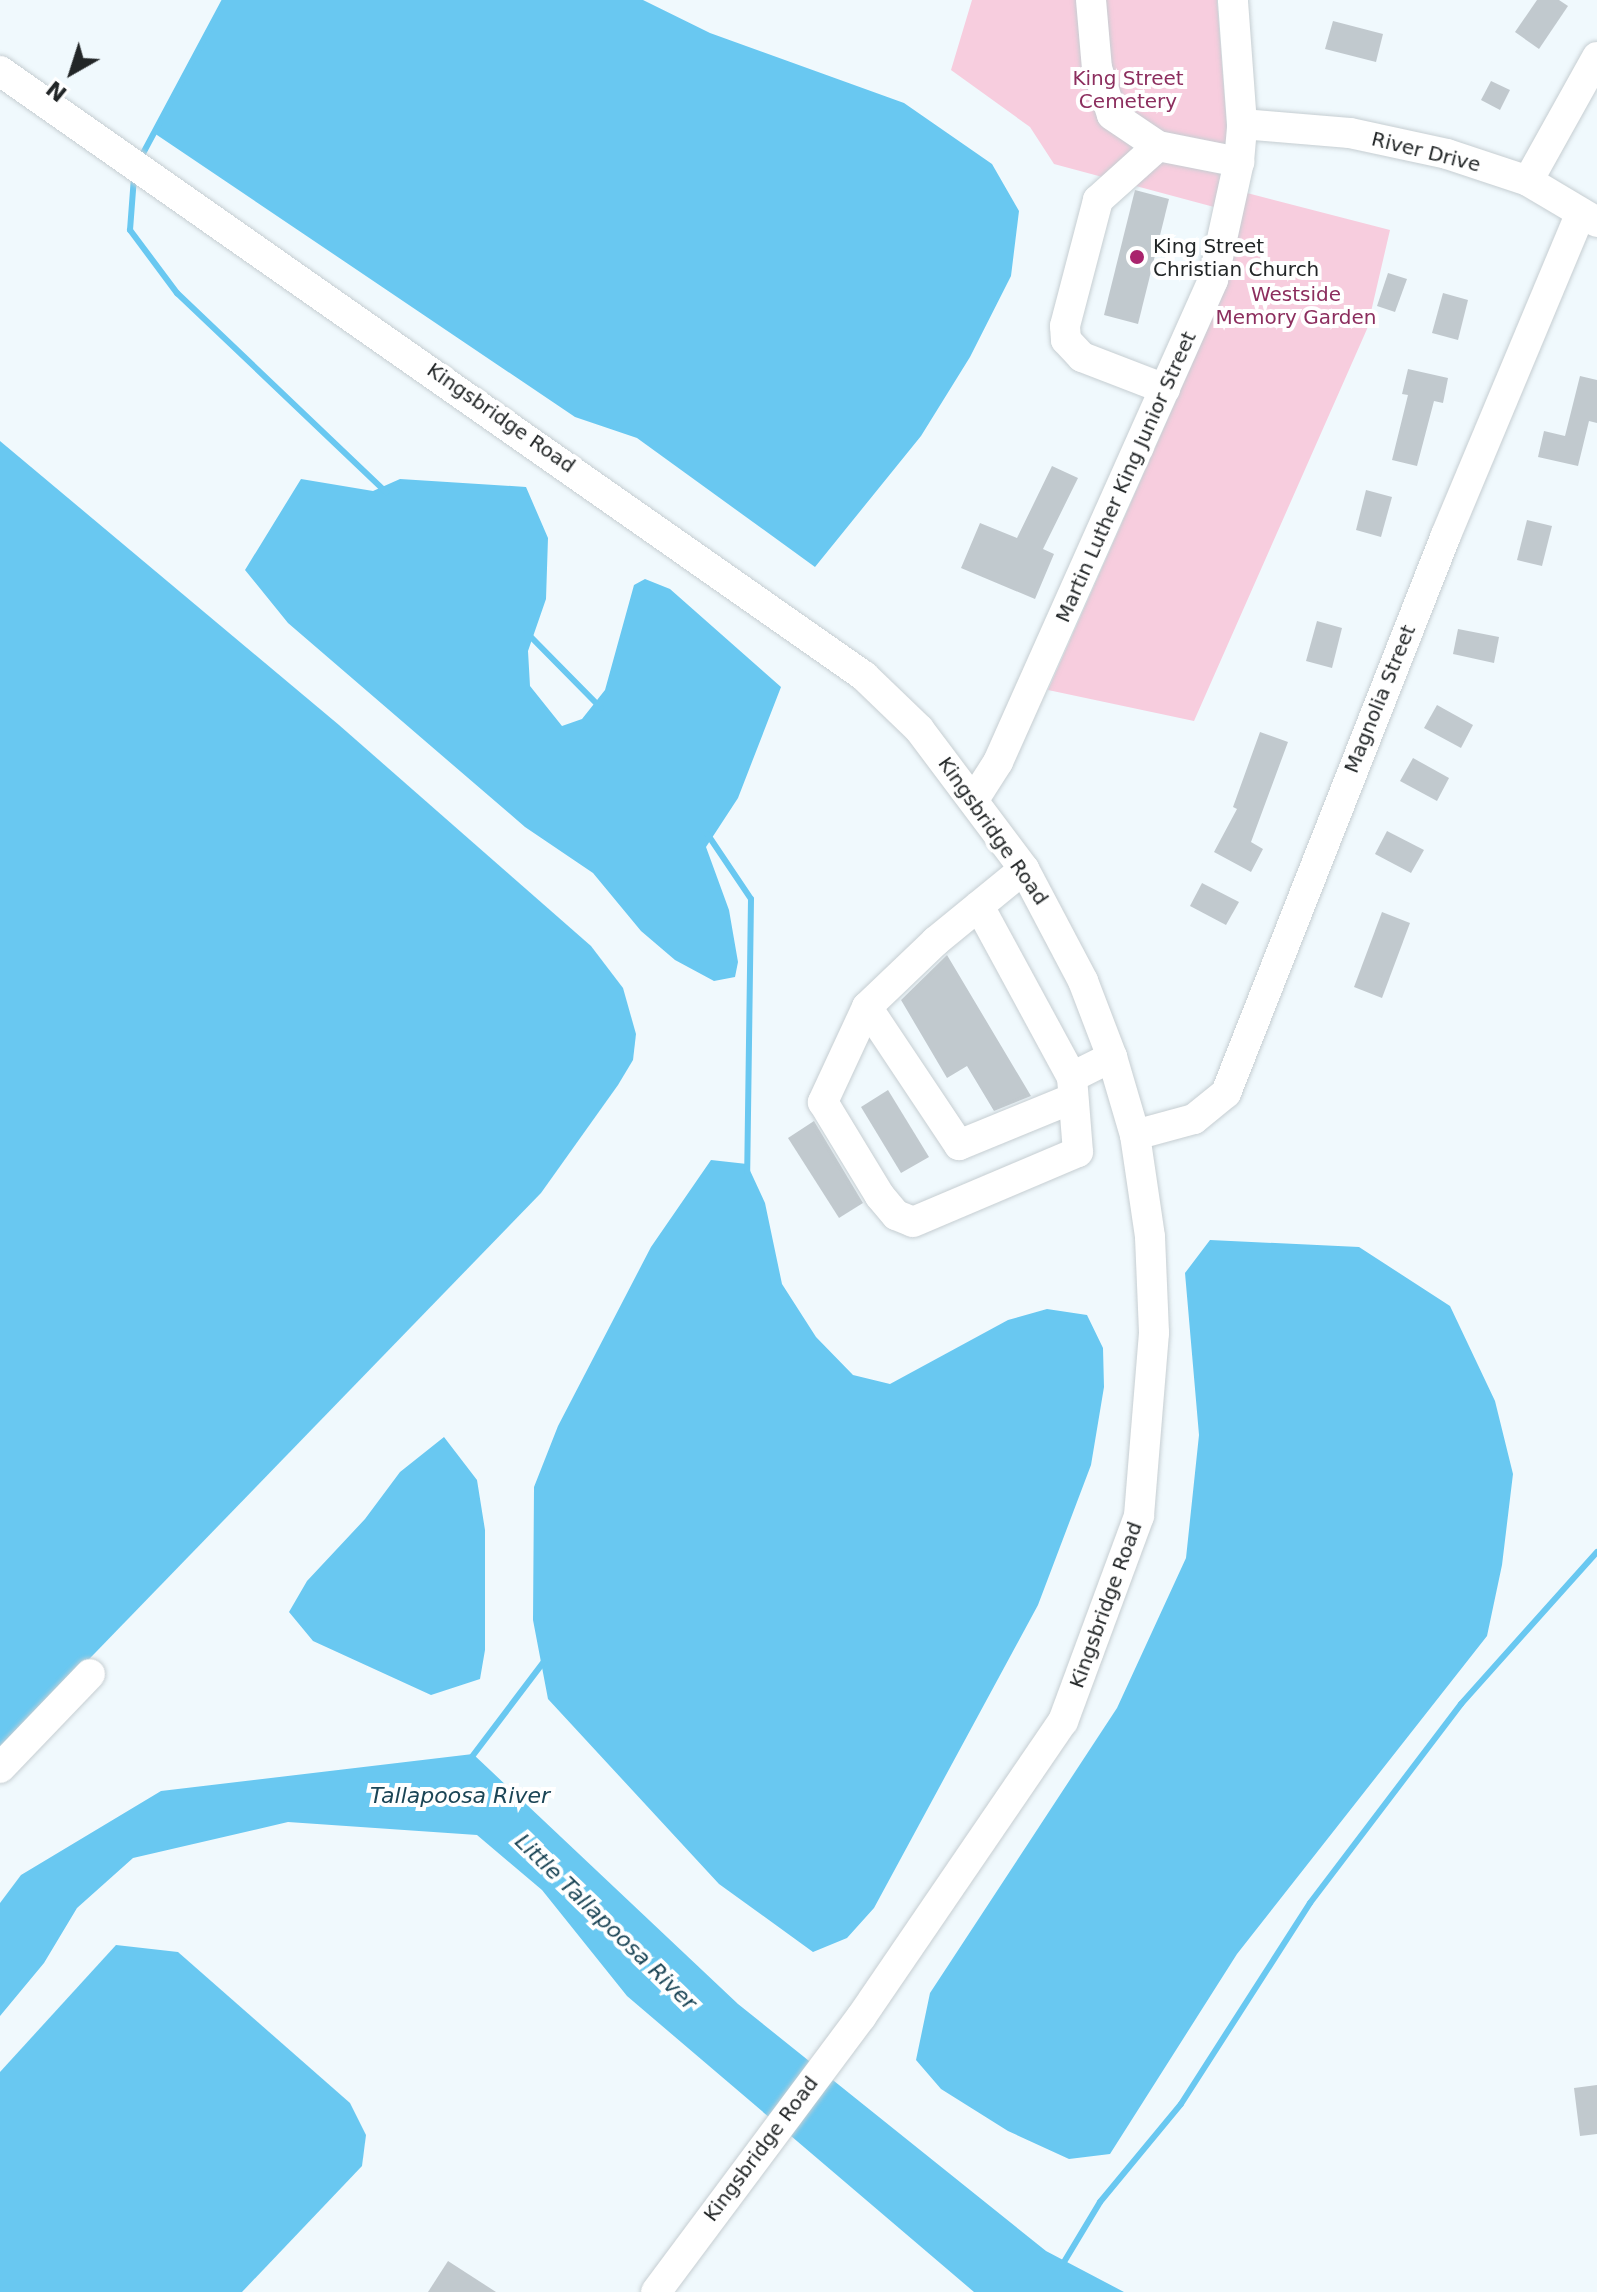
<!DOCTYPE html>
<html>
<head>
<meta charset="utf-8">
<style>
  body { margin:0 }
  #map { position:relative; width:1597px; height:2292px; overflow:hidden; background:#f0f9fd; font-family:"DejaVu Sans",sans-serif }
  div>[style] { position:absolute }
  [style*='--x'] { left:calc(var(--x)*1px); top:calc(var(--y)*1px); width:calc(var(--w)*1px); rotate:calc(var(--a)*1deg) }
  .green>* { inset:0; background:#f7cdde }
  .water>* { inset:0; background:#69c8f1 }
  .stream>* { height:6px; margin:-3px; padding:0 3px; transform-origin:3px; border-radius:3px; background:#69c8f1 }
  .building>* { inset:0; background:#c1c9ce }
  .roads { filter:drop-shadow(0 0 2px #c6ced2) drop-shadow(0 0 2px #c6ced2) }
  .minor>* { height:30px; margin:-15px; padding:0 15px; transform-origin:15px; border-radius:15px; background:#fff }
  .dots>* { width:22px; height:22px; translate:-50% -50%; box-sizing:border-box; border:4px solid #fff; border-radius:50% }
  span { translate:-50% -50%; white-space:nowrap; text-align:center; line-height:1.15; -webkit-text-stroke:8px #fff; paint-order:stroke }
  .park-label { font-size:20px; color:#8c2e5e }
  .street-label { font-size:20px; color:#222627 }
  .poi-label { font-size:20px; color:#222627 }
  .left { translate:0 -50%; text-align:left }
  .water-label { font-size:22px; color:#1b4556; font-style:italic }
  .north { position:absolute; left:32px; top:32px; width:80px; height:80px; -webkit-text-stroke:6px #fff; paint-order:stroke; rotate:219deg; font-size:22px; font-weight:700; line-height:32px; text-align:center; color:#222627 }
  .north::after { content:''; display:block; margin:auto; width:28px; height:36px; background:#222627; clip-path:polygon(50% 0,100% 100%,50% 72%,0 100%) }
</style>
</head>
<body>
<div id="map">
  <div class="green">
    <div style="clip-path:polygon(972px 0,1217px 0,1228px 141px,1214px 207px,1054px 164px,1030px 127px,951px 70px)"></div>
    <div style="clip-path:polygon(1247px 193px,1390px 230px,1367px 329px,1194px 721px,1048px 690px,1221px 299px)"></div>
  </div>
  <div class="water">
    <div style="clip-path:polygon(225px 0,643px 0,710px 33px,904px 103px,992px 164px,1019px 211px,1011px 276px,970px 357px,921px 436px,815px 567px,637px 438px,575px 417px,154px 133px)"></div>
    <div style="clip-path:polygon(0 441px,339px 725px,591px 946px,623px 988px,636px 1034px,633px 1060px,618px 1085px,541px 1193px,0 1751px)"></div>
    <div style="clip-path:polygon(301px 479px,373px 491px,400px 479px,526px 487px,548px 538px,546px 599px,528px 651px,530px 686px,562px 726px,582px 719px,605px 690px,634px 585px,645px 579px,670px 589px,781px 687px,738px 798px,706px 847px,729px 910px,738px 962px,735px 977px,714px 981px,675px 960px,641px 931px,593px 873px,525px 827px,288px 623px,245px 570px)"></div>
    <div style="clip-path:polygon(711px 1160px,747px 1164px,765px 1203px,782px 1284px,816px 1337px,853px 1375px,890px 1384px,1008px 1320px,1047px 1309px,1087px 1315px,1103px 1348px,1104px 1387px,1091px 1465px,1038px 1605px,874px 1908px,847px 1938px,813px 1952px,719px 1884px,548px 1699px,533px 1620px,534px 1487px,558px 1426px,651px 1247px)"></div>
    <div style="clip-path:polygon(1210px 1240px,1359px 1247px,1450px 1306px,1495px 1401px,1513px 1474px,1502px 1565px,1487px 1636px,1237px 1954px,1110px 2154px,1069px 2159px,1008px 2131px,941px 2089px,916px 2060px,930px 1993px,1117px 1708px,1186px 1558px,1199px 1435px,1185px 1273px)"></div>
    <div style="clip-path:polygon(444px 1437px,477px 1480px,485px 1530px,485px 1650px,480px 1679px,431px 1695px,313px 1641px,289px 1612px,307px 1581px,365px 1519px,400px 1472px)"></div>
    <div style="clip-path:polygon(473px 1754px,738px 2004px,1046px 2251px,1124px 2292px,974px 2292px,627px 1996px,542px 1890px,477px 1835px,288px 1822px,133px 1858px,77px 1908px,44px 1963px,0 2016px,0 1903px,21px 1875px,161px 1791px)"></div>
    <div style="clip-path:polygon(116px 1945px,178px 1952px,350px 2103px,366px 2135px,362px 2166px,242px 2292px,0 2292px,0 2072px)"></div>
  </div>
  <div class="stream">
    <div style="--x:140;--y:159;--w:180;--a:-61.9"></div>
    <div style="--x:134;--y:177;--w:53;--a:94.3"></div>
    <div style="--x:130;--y:230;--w:79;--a:53.3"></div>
    <div style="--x:177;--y:293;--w:289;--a:43.6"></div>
    <div style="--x:527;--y:633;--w:105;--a:45.4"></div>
    <div style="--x:708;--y:835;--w:77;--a:56.1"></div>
    <div style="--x:751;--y:899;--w:272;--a:90.8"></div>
    <div style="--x:471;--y:1758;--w:124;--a:-52.9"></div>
    <div style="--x:1061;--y:2267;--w:76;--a:-59"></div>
    <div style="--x:1100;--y:2202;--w:127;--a:-50.4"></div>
    <div style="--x:1181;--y:2104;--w:239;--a:-57.3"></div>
    <div style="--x:1310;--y:1903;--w:250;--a:-52.8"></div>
    <div style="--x:1461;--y:1704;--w:204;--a:-48.2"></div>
  </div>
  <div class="building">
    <div style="clip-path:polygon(1537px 0,1559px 0,1568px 6px,1539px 49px,1515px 32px)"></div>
    <div style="clip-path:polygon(1333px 21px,1383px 34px,1376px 62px,1325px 49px)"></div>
    <div style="clip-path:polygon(1491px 81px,1510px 90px,1500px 110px,1481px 100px)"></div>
    <div style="clip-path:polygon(1135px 190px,1169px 199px,1138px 324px,1104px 315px)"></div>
    <div style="clip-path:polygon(1388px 273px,1407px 279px,1395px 312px,1377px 306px)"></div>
    <div style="clip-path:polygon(1443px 293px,1468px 300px,1458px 340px,1432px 333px)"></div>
    <div style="clip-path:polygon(1408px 369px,1448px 378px,1443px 403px,1434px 401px,1417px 466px,1392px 460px,1408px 395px,1402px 394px)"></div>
    <div style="clip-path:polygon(1580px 376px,1597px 380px,1597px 423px,1589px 421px,1578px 466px,1538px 457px,1544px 431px,1565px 436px)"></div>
    <div style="clip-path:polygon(1052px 466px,1078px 478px,1043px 549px,1054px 554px,1035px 599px,961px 568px,980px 523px,1017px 538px)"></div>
    <div style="clip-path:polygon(1366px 490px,1392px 497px,1381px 537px,1356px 530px)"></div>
    <div style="clip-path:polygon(1527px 520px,1552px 526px,1542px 566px,1517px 560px)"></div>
    <div style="clip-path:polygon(1317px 621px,1342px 628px,1332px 668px,1306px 661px)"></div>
    <div style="clip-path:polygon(1458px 629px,1499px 637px,1494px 663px,1453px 654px)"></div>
    <div style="clip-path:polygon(1437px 705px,1473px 725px,1461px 748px,1424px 728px)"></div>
    <div style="clip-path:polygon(1260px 732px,1288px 742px,1251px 842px,1263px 849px,1251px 872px,1214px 852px,1237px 809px,1233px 807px)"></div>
    <div style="clip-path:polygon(1413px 758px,1449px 778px,1437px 801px,1400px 781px)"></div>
    <div style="clip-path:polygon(1387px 831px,1424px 850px,1411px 873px,1375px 854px)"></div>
    <div style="clip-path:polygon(1202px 883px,1239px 902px,1226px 925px,1190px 906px)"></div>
    <div style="clip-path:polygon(1382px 912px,1410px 923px,1382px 998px,1354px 987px)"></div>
    <div style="clip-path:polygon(947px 955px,1031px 1096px,994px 1111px,967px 1066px,947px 1078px,901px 1000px)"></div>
    <div style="clip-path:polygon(888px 1090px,929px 1157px,901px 1173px,861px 1107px)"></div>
    <div style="clip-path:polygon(814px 1121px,863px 1203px,839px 1218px,788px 1138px)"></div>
    <div style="clip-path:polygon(1597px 2085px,1597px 2134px,1580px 2136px,1574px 2088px)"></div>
    <div style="clip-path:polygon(448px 2261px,496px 2292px,428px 2292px)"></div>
  </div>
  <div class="roads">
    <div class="minor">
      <div style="--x:1091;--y:0;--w:68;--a:85"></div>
      <div style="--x:1097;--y:68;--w:49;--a:72.3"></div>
      <div style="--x:1112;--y:115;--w:55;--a:34"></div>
      <div style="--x:1158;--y:146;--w:83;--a:11.2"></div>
      <div style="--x:0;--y:71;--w:1055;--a:35"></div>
      <div style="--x:864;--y:676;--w:76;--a:43.9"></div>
      <div style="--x:919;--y:729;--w:175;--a:53.1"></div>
      <div style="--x:1024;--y:869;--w:127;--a:62.2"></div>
      <div style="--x:1083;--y:981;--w:81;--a:69.1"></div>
      <div style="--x:1112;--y:1057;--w:81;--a:73.6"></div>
      <div style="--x:1135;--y:1135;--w:103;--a:81.6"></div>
      <div style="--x:1150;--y:1237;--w:96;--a:87.6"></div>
      <div style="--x:1154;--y:1333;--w:184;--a:94.7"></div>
      <div style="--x:1139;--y:1516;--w:219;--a:110.3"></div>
      <div style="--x:1063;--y:1721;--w:358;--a:124.3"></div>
      <div style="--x:861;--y:2017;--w:343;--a:126.7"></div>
      <div style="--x:1242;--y:124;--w:108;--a:4.8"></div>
      <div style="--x:1350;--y:133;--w:99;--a:12.2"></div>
      <div style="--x:1447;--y:154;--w:85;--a:18.4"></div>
      <div style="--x:1528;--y:181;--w:80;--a:30.7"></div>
      <div style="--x:1158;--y:146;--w:81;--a:138"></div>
      <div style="--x:1098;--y:200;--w:130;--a:104.7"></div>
      <div style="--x:1065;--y:326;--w:14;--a:86"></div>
      <div style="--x:1066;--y:340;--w:23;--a:47"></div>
      <div style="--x:1082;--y:357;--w:89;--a:21.1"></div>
      <div style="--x:1528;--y:181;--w:142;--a:-60.9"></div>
      <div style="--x:975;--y:798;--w:43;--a:-57.4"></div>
      <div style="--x:998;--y:762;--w:528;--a:-65.96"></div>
      <div style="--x:1213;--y:280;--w:121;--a:-77.6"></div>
      <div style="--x:1239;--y:162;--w:38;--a:-85"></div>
      <div style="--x:1242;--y:124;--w:124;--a:-94.2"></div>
      <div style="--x:1024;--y:869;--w:114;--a:140.7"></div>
      <div style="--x:936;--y:941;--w:95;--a:136.3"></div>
      <div style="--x:867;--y:1007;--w:105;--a:114.9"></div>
      <div style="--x:823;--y:1102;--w:110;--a:58.8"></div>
      <div style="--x:880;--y:1196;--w:25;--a:50"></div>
      <div style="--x:896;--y:1215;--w:18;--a:22"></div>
      <div style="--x:913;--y:1222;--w:179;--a:-23"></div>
      <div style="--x:1078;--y:1152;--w:75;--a:-94.6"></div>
      <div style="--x:1072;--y:1077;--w:45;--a:-26.6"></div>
      <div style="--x:979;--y:906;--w:195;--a:61.5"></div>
      <div style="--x:867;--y:1007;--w:166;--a:56.3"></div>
      <div style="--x:959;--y:1145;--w:121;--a:-22.3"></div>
      <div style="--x:1135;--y:1135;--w:61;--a:-15.2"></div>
      <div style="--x:1194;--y:1119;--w:41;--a:-39.1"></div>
      <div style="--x:1226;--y:1093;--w:600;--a:-68.48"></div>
      <div style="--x:1446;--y:535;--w:349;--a:-67.3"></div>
      <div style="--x:0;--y:1768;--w:130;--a:-46.2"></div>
    </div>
  </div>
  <div class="dots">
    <div style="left:1137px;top:257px;background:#a9246d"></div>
  </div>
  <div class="park-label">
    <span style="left:1128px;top:90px">King Street<br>Cemetery</span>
    <span style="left:1296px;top:306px">Westside<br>Memory Garden</span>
  </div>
  <div class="street-label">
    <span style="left:1426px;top:152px;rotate:14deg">River Drive</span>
    <span style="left:501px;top:418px;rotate:35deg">Kingsbridge Road</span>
    <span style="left:1126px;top:477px;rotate:-66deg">Martin Luther King Junior Street</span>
    <span style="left:1380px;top:699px;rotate:-68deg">Magnolia Street</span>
    <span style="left:993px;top:831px;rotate:55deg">Kingsbridge Road</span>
    <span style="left:1106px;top:1605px;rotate:-70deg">Kingsbridge Road</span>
    <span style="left:761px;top:2149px;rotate:-53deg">Kingsbridge Road</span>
  </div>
  <div class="poi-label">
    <span class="left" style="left:1153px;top:258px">King Street<br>Christian Church</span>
  </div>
  <div class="water-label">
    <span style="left:460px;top:1796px">Tallapoosa River</span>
    <span style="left:606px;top:1922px;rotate:44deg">Little Tallapoosa River</span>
  </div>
  <div class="north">N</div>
</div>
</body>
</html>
